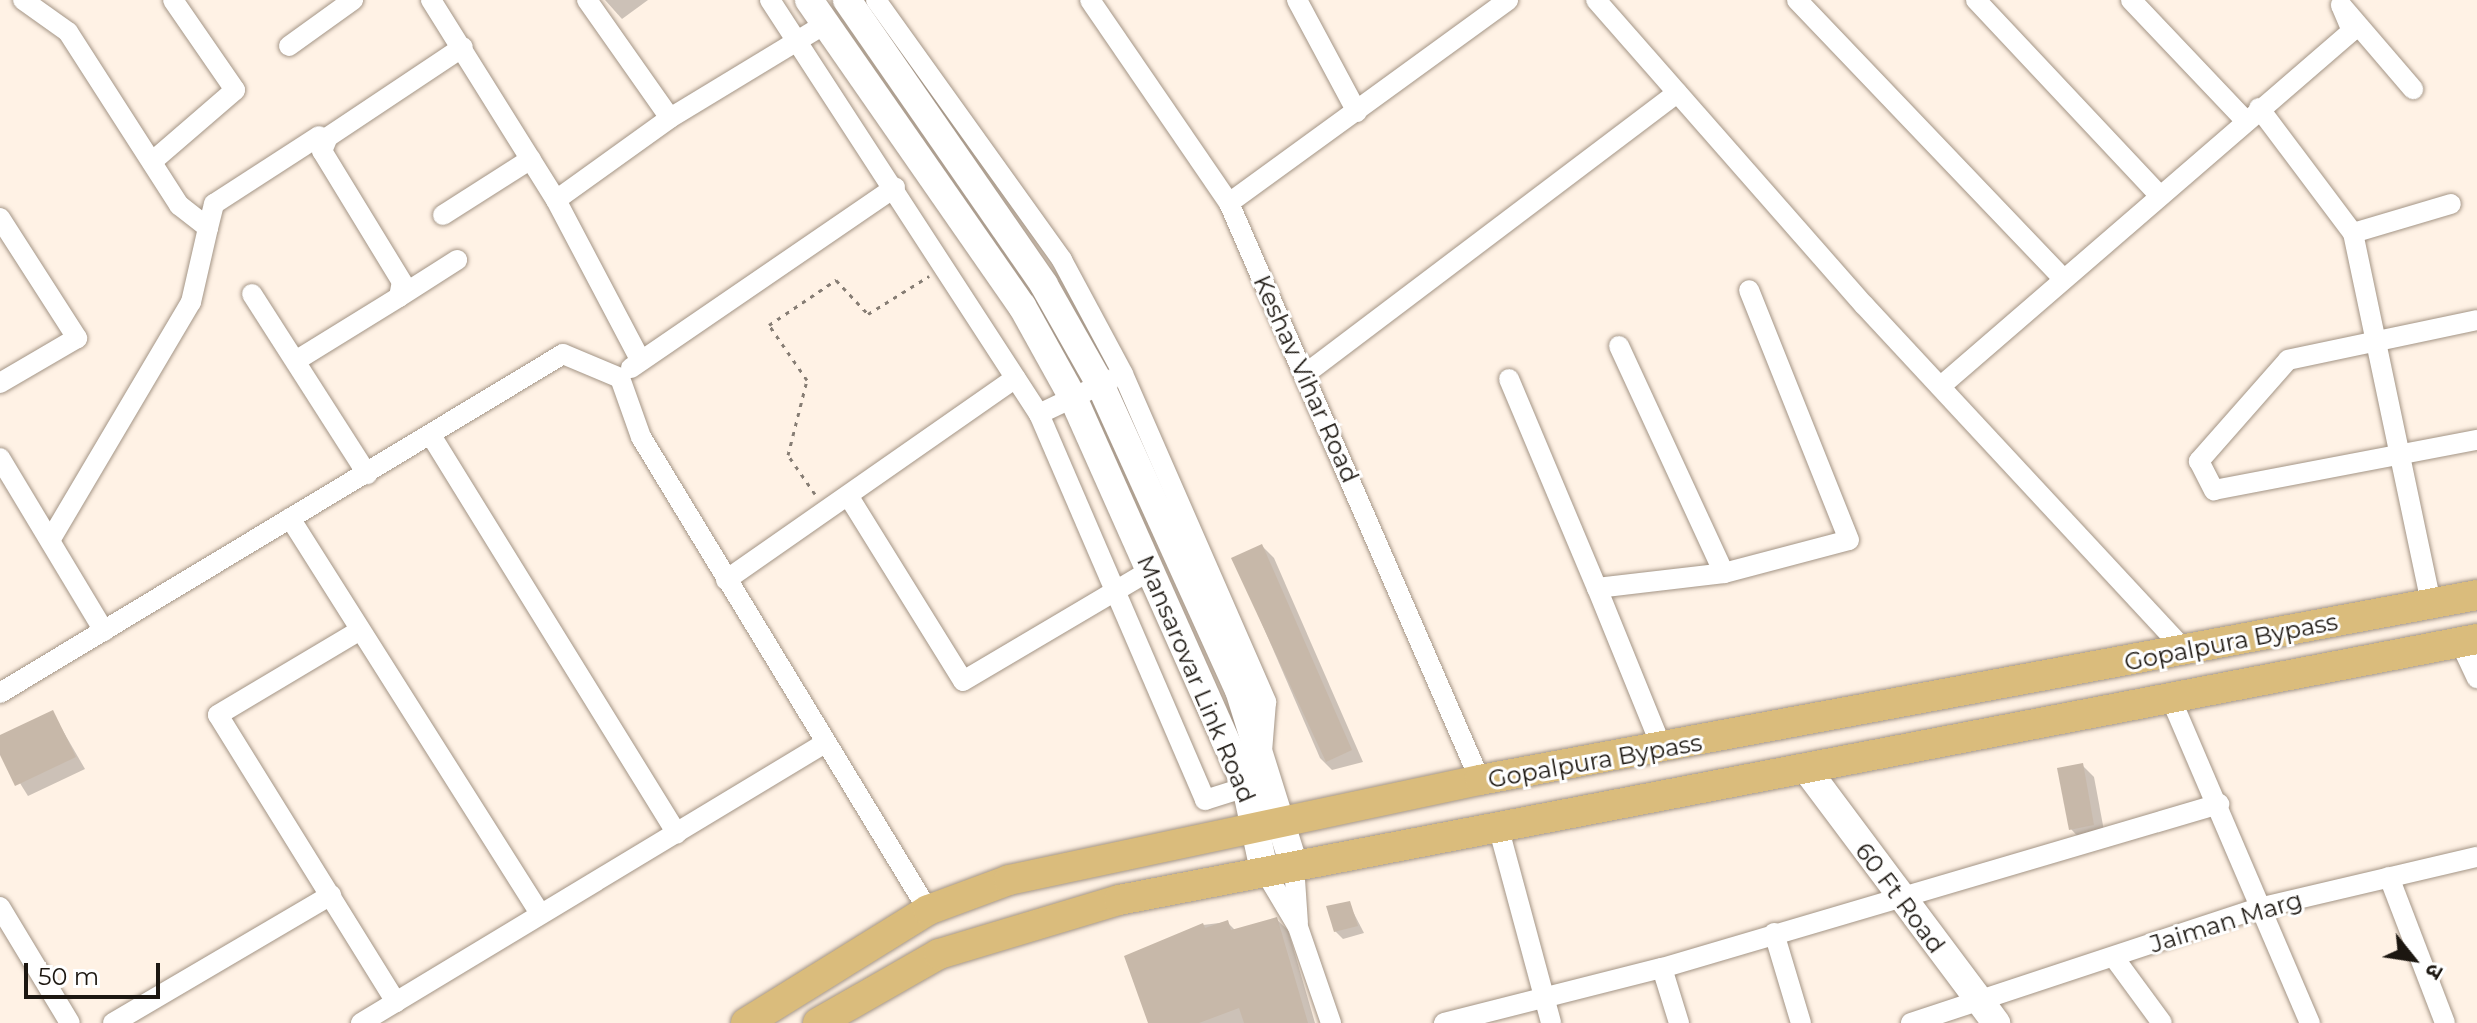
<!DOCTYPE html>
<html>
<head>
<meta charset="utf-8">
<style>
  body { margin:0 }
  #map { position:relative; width:2477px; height:1023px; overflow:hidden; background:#fff2e5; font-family:Montserrat,"Noto Sans Devanagari",sans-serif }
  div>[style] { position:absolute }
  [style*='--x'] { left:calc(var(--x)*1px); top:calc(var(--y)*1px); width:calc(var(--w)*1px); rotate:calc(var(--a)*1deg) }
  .shadow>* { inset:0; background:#0003 }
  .building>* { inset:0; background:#c7b8a9 }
  .path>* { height:3px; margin-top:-1.5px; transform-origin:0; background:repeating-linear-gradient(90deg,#867d74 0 4px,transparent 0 10px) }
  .roads { filter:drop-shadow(0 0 2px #a49586) drop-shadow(0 0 2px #a49586) }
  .street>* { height:20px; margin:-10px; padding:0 10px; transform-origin:10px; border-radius:10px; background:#fff }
  .secondary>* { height:28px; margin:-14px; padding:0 14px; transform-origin:14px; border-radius:14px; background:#fff }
  .primary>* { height:30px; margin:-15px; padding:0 15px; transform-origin:15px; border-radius:15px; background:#dabc7c }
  span { translate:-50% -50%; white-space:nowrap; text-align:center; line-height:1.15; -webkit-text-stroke:6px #fff; paint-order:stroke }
  .street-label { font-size:24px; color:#1c1711 }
  .north { position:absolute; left:2373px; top:919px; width:80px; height:80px; -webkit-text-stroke:6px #fff; paint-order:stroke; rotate:120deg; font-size:22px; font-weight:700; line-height:32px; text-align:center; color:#1c1711 }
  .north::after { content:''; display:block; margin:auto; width:28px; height:36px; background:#1c1711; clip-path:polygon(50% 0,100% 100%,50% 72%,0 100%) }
  .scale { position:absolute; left:24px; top:963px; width:136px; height:36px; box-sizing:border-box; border:4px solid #1c1711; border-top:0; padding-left:10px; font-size:24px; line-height:28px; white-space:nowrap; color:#1c1711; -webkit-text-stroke:6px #fff; paint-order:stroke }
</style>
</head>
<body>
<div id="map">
  <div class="shadow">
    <div style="clip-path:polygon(605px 0,648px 0,622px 19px)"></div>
    <div style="clip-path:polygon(1262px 546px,1274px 558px,1363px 762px,1332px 770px,1320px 758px,1234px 559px)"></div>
    <div style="clip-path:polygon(52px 712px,85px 769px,28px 796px,0 751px,0 737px)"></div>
    <div style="clip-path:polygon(2082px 765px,2094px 777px,2105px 836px,2082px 841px,2071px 829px)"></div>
    <div style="clip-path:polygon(1349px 904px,1364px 933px,1343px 939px,1335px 931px)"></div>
    <div style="clip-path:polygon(1276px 919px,1288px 930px,1315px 1023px,1151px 1023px,1203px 925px,1227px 922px,1236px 931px)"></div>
  </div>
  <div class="building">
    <div style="clip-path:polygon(1262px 544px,1352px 750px,1326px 762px,1231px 558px)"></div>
    <div style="clip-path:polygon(53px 710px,76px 757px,15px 786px,0 755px,0 735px)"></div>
    <div style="clip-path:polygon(2083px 763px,2094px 825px,2069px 830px,2057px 768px)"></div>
    <div style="clip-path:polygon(1350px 901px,1358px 926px,1334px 932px,1326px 906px)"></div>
    <div style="clip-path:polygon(1277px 917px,1308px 1023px,1244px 1023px,1239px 1008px,1199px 1023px,1148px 1023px,1124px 956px,1203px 923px,1205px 928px,1228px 920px,1231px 930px)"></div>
  </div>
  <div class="path">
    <div style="--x:815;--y:494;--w:47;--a:-124.7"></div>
    <div style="--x:788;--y:455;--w:77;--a:-75.8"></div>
    <div style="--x:807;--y:380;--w:67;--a:-124.6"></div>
    <div style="--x:769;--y:325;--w:81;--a:-33.9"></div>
    <div style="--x:836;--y:280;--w:47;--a:46.7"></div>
    <div style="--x:868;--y:314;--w:72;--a:-31.9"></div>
  </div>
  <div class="roads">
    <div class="street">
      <div style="--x:23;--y:0;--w:55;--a:35.4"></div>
      <div style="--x:68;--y:32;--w:206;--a:57.3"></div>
      <div style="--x:179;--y:205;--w:37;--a:38"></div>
      <div style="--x:208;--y:228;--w:76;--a:102.9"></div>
      <div style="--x:191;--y:302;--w:277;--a:120.6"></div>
      <div style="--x:431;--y:0;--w:236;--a:58"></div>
      <div style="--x:556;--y:200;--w:180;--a:62.2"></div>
      <div style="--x:587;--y:0;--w:144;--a:54.9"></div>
      <div style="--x:770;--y:0;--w:494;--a:57"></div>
      <div style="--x:1039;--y:414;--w:420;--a:66.7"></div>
      <div style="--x:1205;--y:800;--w:43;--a:-17.6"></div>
      <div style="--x:876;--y:0;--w:320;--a:54.4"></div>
      <div style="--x:1062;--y:260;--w:129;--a:61.8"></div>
      <div style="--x:1123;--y:374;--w:358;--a:66.4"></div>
      <div style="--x:1266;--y:702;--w:50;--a:94.6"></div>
      <div style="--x:1090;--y:0;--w:246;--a:55.6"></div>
      <div style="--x:1229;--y:203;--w:629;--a:66.49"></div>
      <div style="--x:1297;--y:0;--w:127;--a:61.8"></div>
      <div style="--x:1596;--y:0;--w:406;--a:48.7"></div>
      <div style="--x:1864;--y:305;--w:473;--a:47.1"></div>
      <div style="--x:1797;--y:0;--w:386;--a:46.3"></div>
      <div style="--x:1976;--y:0;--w:267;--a:46.8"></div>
      <div style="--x:2131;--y:0;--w:166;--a:46.5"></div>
      <div style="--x:289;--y:46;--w:79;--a:-35.7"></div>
      <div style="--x:2259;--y:108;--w:156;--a:53.1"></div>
      <div style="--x:154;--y:160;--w:107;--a:-40.8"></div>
      <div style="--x:235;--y:90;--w:109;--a:-124.6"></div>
      <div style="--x:556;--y:200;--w:140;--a:-35.7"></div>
      <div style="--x:670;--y:118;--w:181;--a:-31.2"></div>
      <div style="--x:1229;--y:203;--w:345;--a:-36"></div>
      <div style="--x:443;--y:215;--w:104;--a:-32.5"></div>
      <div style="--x:0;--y:218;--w:143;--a:57.3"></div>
      <div style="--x:77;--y:338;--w:89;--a:149.7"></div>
      <div style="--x:208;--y:228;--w:25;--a:-76"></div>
      <div style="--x:214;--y:204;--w:125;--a:-32.9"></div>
      <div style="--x:252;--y:294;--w:214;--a:57.4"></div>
      <div style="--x:399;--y:297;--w:69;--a:-32.5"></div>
      <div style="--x:2477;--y:320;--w:193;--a:168.1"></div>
      <div style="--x:2288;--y:360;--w:135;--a:131.4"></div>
      <div style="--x:2199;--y:461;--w:33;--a:63"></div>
      <div style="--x:2214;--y:490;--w:268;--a:-10.8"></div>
      <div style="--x:1619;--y:346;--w:250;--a:65.2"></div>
      <div style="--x:1724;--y:573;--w:129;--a:-14.8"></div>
      <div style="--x:1849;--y:540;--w:269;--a:-111.8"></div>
      <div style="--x:297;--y:360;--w:120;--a:-31.7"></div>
      <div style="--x:399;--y:297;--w:15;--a:-79"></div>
      <div style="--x:402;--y:282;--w:153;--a:-121.4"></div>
      <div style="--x:322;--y:151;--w:15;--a:-67"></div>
      <div style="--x:328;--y:137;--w:162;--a:-33.7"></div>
      <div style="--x:631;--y:368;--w:320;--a:-34.4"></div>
      <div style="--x:1304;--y:375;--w:468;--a:-37.1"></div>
      <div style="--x:1509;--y:379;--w:227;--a:67.2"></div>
      <div style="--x:1597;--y:588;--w:128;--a:-6.7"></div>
      <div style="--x:1941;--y:386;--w:543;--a:-40.82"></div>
      <div style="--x:2352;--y:31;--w:28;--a:-113"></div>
      <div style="--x:2341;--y:5;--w:111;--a:49.4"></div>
      <div style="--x:1039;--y:414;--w:81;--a:-25.6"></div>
      <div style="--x:432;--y:437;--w:466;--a:58.3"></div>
      <div style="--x:0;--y:458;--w:202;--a:59"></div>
      <div style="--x:849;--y:497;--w:216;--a:58.2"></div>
      <div style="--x:963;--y:681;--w:218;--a:-30.6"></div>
      <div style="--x:290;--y:518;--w:466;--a:57.7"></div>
      <div style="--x:726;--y:580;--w:353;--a:-34.9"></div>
      <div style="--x:1597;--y:588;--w:173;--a:67.9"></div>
      <div style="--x:2431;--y:603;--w:378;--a:-101.9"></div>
      <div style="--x:2353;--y:233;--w:102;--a:-16.5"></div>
      <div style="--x:357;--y:632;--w:162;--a:149.2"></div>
      <div style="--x:218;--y:715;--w:338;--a:58.2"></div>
      <div style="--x:2460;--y:642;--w:40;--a:65"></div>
      <div style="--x:0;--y:693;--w:657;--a:-31.05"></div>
      <div style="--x:563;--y:354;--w:62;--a:22.8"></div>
      <div style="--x:620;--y:378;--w:63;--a:70.4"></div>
      <div style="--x:641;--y:437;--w:553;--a:58.75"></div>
      <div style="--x:2171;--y:699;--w:353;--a:66.8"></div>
      <div style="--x:1498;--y:826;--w:204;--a:74.9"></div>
      <div style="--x:1294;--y:865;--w:58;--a:86.1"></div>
      <div style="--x:1264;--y:870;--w:66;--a:59.2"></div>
      <div style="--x:1298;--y:927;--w:102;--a:71"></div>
      <div style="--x:2389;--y:877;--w:156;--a:69"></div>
      <div style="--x:0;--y:907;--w:135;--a:58.9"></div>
      <div style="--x:1774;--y:933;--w:94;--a:73.3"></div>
      <div style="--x:2115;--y:959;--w:79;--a:53.7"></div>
      <div style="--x:1662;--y:968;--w:58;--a:72.8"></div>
      <div style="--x:113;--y:1023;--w:253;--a:-30.4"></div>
      <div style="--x:361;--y:1023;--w:542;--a:-31.11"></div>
      <div style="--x:1444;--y:1023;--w:225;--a:-14.2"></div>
      <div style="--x:1662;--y:968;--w:581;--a:-16.41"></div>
      <div style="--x:1911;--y:1023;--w:367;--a:-18.3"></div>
      <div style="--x:2259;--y:908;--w:224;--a:-13.2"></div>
    </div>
    <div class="secondary">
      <div style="--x:809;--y:0;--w:373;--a:55.2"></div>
      <div style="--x:1022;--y:306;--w:107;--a:61"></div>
      <div style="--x:1074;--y:400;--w:424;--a:66"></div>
      <div style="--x:1246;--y:787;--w:85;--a:77.8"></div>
      <div style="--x:847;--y:0;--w:346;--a:55.3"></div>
      <div style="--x:1044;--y:285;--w:114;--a:60.5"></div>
      <div style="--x:1100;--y:384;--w:336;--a:65.6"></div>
      <div style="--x:1239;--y:690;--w:183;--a:72.6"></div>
      <div style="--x:1807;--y:770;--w:316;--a:53.2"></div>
    </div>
    <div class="primary">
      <div style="--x:746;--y:1023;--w:214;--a:-31.8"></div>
      <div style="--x:928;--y:910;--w:86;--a:-20.3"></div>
      <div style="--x:1009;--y:880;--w:481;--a:-12"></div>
      <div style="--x:1480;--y:780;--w:1014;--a:-10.51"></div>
      <div style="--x:818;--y:1023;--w:139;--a:-29.7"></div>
      <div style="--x:939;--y:954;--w:188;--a:-16.7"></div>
      <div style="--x:1119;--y:900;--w:1383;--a:-10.88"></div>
    </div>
  </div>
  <div class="street-label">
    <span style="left:1306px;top:379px;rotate:66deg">Keshav Vihar Road</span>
    <span style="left:2231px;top:642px;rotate:-11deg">Gopalpura Bypass</span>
    <span style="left:1196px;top:679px;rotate:67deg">Mansarovar Link Road</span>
    <span style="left:1595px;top:761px;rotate:-10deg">Gopalpura Bypass</span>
    <span style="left:1900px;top:898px;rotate:53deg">60 Ft Road</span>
    <span style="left:2226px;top:922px;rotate:-17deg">Jaiman Marg</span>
  </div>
  <div class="north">उ</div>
  <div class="scale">50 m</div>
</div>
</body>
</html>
